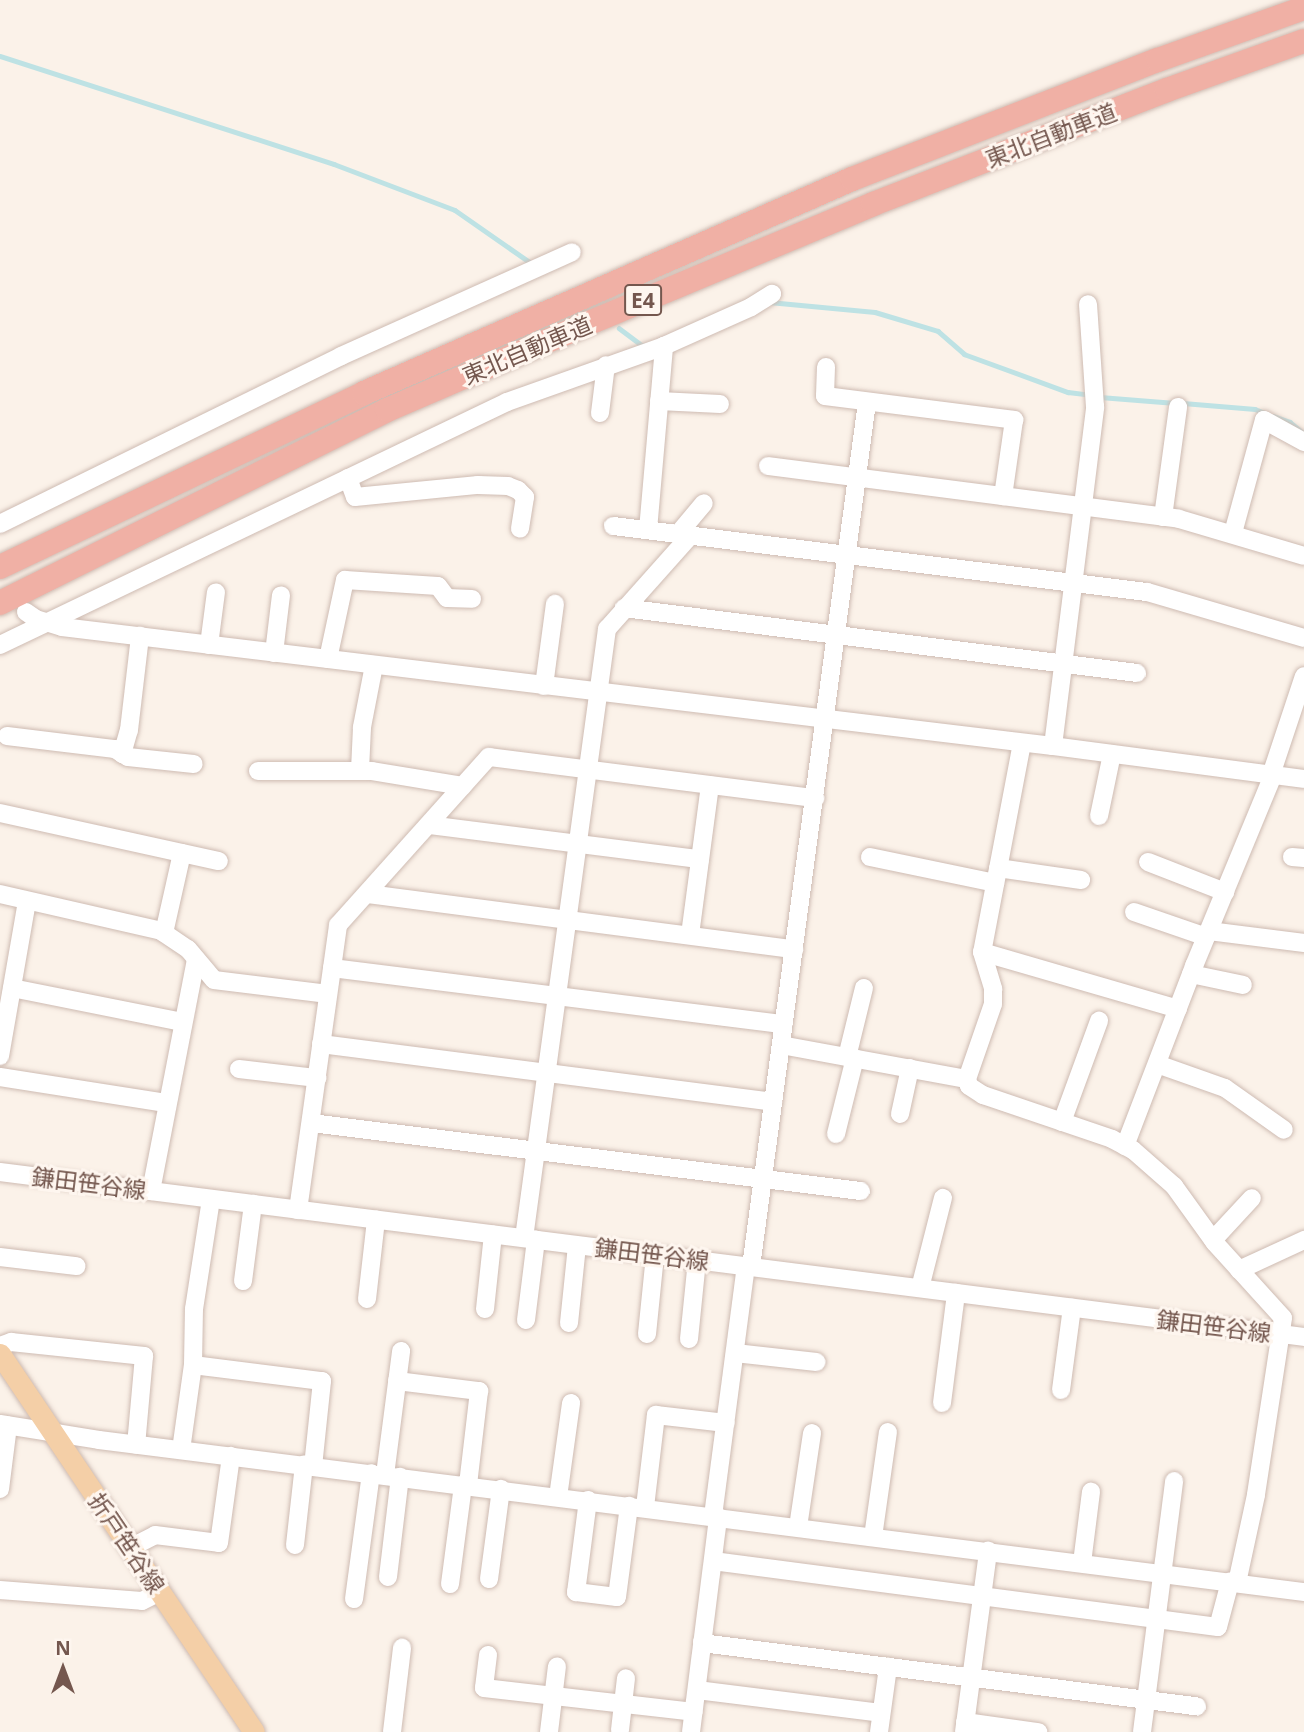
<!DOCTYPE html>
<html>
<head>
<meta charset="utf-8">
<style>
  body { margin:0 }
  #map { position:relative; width:1304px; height:1732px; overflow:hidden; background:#fbf2e9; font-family:"Noto Sans","Noto Sans JP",sans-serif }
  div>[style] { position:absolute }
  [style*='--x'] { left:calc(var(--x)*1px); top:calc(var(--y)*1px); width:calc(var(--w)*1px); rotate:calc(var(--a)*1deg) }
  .stream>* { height:4.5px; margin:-2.25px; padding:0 2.25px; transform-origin:2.25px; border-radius:2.25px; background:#bee2e4 }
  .roads { filter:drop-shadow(0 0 2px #cebbb2) drop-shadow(0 0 2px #cebbb2) }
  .minor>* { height:18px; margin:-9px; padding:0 9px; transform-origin:9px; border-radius:9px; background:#fff }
  .major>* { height:21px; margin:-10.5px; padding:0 10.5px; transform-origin:10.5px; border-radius:10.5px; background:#f4cfa7 }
  .highway>* { height:24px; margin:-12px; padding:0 12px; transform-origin:12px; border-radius:12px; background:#f0b0a5 }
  span { translate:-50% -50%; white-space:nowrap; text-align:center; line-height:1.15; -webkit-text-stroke:6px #fef6ef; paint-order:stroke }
  .shield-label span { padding:2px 5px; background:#fef6ef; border:2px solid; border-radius:5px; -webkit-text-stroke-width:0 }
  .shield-label { font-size:21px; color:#74574e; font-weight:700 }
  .street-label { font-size:23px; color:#74574e }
  .north { position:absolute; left:28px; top:1634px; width:70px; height:70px; -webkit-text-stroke:5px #fef6ef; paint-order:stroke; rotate:0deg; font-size:19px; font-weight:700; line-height:28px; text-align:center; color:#74574e }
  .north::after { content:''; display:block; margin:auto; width:24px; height:32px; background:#74574e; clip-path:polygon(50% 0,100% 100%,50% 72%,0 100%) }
</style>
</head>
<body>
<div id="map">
  <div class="stream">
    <div style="--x:0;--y:56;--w:351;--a:17.9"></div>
    <div style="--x:334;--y:164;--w:129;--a:20.8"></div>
    <div style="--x:455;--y:210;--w:89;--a:34.9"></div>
    <div style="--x:769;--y:302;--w:106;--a:5.4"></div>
    <div style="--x:875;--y:312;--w:66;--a:16.8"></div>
    <div style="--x:938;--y:331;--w:35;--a:41"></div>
    <div style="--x:964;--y:354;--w:111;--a:20.1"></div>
    <div style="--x:1068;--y:392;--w:23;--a:7"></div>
    <div style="--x:619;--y:328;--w:30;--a:37"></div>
    <div style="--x:643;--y:346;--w:3;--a:-18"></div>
    <div style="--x:1100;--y:397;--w:75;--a:4.6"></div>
    <div style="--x:1183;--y:403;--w:72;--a:4.8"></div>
    <div style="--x:1255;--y:409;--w:11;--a:22"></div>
    <div style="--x:1273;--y:416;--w:18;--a:19"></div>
    <div style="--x:1290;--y:422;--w:16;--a:40"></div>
  </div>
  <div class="roads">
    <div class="minor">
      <div style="--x:826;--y:367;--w:29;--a:92"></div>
      <div style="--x:825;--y:396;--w:191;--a:7.2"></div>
      <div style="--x:1014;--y:420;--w:77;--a:98.2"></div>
      <div style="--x:659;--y:401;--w:61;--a:2.8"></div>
      <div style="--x:600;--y:413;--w:48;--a:-82.9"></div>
      <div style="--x:768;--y:466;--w:414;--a:7.3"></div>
      <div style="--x:1179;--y:519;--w:130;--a:16.5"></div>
      <div style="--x:348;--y:478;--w:20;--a:70"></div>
      <div style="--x:355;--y:497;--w:124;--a:-5.6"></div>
      <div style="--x:478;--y:485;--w:30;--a:2"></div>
      <div style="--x:508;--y:486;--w:11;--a:22"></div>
      <div style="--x:518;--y:490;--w:10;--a:45"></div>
      <div style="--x:525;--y:497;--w:32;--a:99"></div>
      <div style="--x:1163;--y:517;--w:111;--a:-82.2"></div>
      <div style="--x:0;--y:524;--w:380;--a:-26.2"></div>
      <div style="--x:341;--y:356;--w:253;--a:-24.2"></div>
      <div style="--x:613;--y:526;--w:538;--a:7.05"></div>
      <div style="--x:1147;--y:592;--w:164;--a:16.3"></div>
      <div style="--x:648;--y:530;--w:185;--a:-85"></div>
      <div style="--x:1233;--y:533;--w:117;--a:-74.7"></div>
      <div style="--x:1264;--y:420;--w:46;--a:28.8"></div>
      <div style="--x:678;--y:534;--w:40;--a:-50"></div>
      <div style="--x:624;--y:608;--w:517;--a:7.22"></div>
      <div style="--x:26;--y:612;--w:12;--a:35"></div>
      <div style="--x:36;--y:619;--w:27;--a:17"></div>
      <div style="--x:62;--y:627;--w:998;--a:6.85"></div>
      <div style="--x:1053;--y:746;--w:253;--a:7.5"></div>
      <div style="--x:0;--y:645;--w:562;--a:-25.61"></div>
      <div style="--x:507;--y:402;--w:167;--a:-19.6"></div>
      <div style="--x:664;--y:346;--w:95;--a:-24.1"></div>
      <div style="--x:751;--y:307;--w:25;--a:-32"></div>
      <div style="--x:209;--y:645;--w:53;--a:-82.5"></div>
      <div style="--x:274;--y:653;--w:58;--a:-83.1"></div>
      <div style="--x:328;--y:659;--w:81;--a:-77.9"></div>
      <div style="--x:345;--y:580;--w:93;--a:3.7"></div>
      <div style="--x:438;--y:586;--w:15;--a:53"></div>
      <div style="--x:447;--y:598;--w:25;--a:2"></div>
      <div style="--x:544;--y:686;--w:83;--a:-82.4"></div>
      <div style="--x:7;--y:736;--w:109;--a:6.9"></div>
      <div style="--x:115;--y:749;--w:15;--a:32"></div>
      <div style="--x:128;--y:757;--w:66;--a:6.1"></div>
      <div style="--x:1022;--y:743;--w:213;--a:100.8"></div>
      <div style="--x:982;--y:952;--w:39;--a:73"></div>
      <div style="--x:993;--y:989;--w:15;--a:90"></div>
      <div style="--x:993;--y:1004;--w:79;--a:109.1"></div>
      <div style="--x:967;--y:1079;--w:7;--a:74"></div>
      <div style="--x:969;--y:1086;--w:17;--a:33"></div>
      <div style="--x:983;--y:1095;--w:136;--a:18.8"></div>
      <div style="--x:1112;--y:1139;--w:24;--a:28"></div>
      <div style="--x:1133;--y:1150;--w:55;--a:41.3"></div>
      <div style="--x:1174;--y:1186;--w:70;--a:54.3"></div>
      <div style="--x:1215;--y:1243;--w:101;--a:47.8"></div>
      <div style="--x:1283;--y:1318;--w:179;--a:98.7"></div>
      <div style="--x:1256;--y:1495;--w:90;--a:102.2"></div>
      <div style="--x:1053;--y:746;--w:342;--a:-82.9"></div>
      <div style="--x:1095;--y:407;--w:103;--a:-93.9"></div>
      <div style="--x:122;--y:754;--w:25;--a:-74"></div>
      <div style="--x:129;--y:730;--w:95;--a:-83.3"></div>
      <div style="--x:360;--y:770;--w:43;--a:-87.3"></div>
      <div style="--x:362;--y:727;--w:63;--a:-79"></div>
      <div style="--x:258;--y:771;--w:114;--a:0"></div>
      <div style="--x:372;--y:771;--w:92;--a:9.4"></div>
      <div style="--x:1271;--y:775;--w:104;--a:-71.6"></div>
      <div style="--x:0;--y:813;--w:224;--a:12.4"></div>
      <div style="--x:1099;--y:816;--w:63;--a:-78.2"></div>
      <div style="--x:429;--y:825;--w:273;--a:7.2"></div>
      <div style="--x:870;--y:857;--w:128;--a:11.7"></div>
      <div style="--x:1292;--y:857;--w:12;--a:5"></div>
      <div style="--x:1148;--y:862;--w:83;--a:21.3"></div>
      <div style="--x:998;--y:868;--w:84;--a:8.2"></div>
      <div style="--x:0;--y:894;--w:165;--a:12.9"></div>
      <div style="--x:161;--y:931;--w:32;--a:34"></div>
      <div style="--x:188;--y:949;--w:40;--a:50"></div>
      <div style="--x:214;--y:980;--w:115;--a:7"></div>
      <div style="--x:368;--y:894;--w:430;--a:7.4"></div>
      <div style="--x:1134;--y:912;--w:76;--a:19.1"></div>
      <div style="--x:1209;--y:931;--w:96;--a:7.2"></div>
      <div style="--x:164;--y:933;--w:82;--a:-77.3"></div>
      <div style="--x:690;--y:935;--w:151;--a:-82.4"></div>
      <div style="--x:982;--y:952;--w:204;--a:16.2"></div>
      <div style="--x:332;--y:968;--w:455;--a:7.1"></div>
      <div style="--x:1191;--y:974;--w:53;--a:11.9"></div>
      <div style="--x:12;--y:988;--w:173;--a:11.3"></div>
      <div style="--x:321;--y:1044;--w:456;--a:7.3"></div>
      <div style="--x:781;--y:1045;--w:189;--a:10.4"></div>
      <div style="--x:0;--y:1056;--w:157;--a:-80.1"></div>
      <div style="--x:847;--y:1057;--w:71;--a:-76.2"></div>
      <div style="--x:1157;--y:1064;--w:72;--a:19.4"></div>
      <div style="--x:1225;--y:1088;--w:72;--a:35.4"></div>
      <div style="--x:239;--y:1069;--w:79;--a:6.6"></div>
      <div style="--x:0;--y:1077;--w:168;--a:8.9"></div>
      <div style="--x:900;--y:1114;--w:47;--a:-77.7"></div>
      <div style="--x:1062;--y:1122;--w:108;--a:-69.9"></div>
      <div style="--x:311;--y:1123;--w:554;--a:7.05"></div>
      <div style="--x:836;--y:1134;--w:78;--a:-76"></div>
      <div style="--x:1125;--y:1146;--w:193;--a:-69"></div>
      <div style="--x:1194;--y:966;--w:207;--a:-67.5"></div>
      <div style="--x:0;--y:1172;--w:1314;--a:7.21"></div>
      <div style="--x:151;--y:1191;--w:236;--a:-79"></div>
      <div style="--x:298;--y:1210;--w:288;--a:-82"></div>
      <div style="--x:338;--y:925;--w:226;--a:-48.1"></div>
      <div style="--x:489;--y:757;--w:329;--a:7.2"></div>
      <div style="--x:524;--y:1238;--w:615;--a:-82.24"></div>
      <div style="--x:607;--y:629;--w:125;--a:-48.3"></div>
      <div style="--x:1213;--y:1240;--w:57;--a:-47.1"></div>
      <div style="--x:0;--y:1257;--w:77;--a:6.8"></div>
      <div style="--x:751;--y:1267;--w:873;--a:-82.36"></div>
      <div style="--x:1239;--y:1270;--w:72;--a:-24.8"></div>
      <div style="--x:243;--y:1281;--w:78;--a:-82.6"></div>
      <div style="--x:920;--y:1288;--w:93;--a:-75.7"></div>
      <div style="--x:367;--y:1299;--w:80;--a:-83.5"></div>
      <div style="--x:485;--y:1309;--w:75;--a:-83.9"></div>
      <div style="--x:526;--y:1320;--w:81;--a:-82.9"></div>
      <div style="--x:569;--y:1323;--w:78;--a:-84.1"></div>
      <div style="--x:647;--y:1334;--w:79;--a:-84.2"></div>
      <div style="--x:689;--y:1339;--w:79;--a:-84.2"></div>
      <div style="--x:0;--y:1346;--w:12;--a:-20"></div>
      <div style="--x:11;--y:1342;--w:134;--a:6"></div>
      <div style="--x:144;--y:1356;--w:89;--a:95.1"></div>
      <div style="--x:735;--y:1353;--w:82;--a:6.3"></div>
      <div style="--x:193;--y:1365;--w:56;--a:-89"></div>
      <div style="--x:194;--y:1309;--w:111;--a:-81.2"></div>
      <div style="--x:397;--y:1381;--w:83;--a:7"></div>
      <div style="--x:479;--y:1391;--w:95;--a:96.7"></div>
      <div style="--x:1061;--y:1390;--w:83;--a:-82.4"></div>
      <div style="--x:942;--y:1403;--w:111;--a:-82.7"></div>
      <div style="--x:0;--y:1424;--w:100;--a:9.2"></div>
      <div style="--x:99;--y:1440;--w:1215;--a:7.19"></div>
      <div style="--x:181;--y:1450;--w:86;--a:-82"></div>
      <div style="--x:193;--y:1365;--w:130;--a:7.1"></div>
      <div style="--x:322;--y:1381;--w:85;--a:96"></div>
      <div style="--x:385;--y:1475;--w:125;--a:-82.6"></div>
      <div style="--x:0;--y:1489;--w:64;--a:-82.8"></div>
      <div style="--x:558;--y:1497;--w:95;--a:-82.1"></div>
      <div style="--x:588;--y:1500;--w:93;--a:97.4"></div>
      <div style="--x:576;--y:1592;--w:41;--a:7"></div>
      <div style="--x:617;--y:1597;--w:92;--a:-82.5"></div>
      <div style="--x:645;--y:1507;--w:93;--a:-83.2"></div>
      <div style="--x:656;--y:1415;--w:70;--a:6.5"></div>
      <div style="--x:713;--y:1516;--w:252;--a:-82.5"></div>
      <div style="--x:798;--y:1527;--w:95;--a:-81.5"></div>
      <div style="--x:873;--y:1537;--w:106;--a:-81.9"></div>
      <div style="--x:295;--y:1545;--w:81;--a:-83.6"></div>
      <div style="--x:130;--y:1548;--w:28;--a:-27"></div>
      <div style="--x:155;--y:1535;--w:64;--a:7.1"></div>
      <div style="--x:219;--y:1543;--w:88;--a:-82.1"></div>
      <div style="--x:713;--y:1561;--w:509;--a:7.45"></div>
      <div style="--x:1218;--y:1627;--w:47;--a:-75.1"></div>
      <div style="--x:1082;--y:1563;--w:72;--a:-82.8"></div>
      <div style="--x:388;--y:1577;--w:101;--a:-83.2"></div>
      <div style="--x:489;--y:1579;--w:91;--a:-82.4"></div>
      <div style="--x:450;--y:1584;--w:100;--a:-82.5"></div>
      <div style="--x:0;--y:1590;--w:142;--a:4.4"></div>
      <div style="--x:142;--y:1601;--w:20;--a:-27"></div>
      <div style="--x:354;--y:1599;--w:127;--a:-82.3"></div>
      <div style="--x:702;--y:1643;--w:499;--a:7.3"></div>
      <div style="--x:488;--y:1655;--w:33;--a:97"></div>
      <div style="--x:484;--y:1688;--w:211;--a:6.5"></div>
      <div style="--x:697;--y:1690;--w:185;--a:7.1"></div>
      <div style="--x:965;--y:1722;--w:74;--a:7.8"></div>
      <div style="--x:620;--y:1730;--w:52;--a:-83.4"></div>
      <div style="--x:392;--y:1732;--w:85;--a:-83.2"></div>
      <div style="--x:549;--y:1732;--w:66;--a:-83.1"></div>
      <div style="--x:691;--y:1732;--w:217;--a:-82.8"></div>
      <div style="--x:879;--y:1732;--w:66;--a:-82.1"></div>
      <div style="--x:964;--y:1732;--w:183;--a:-82.4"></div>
      <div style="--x:1142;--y:1732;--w:253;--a:-82.7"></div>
    </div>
    <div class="major">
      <div style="--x:0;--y:1354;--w:455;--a:56.1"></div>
    </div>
    <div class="highway">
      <div style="--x:0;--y:567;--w:403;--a:-25.5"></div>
      <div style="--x:364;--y:393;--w:533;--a:-23.68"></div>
      <div style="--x:852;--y:179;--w:328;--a:-21.3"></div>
      <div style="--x:1158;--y:60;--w:155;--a:-19.6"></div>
      <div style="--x:0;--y:603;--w:432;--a:-26.5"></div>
      <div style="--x:387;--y:410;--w:212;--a:-23.3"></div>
      <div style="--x:582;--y:326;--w:316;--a:-22.7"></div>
      <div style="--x:873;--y:204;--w:315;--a:-21.2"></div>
      <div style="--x:1167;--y:90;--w:145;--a:-19.7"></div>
    </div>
  </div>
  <div class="shield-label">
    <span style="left:643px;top:300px">E4</span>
  </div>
  <div class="street-label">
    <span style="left:1051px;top:135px;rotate:-21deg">東北自動車道</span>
    <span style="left:527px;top:350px;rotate:-23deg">東北自動車道</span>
    <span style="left:89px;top:1183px;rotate:7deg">鎌田笹谷線</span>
    <span style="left:652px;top:1254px;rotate:7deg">鎌田笹谷線</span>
    <span style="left:1214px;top:1326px;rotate:7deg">鎌田笹谷線</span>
    <span style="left:127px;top:1543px;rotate:56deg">折戸笹谷線</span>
  </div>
  <div class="north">N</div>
</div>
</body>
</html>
